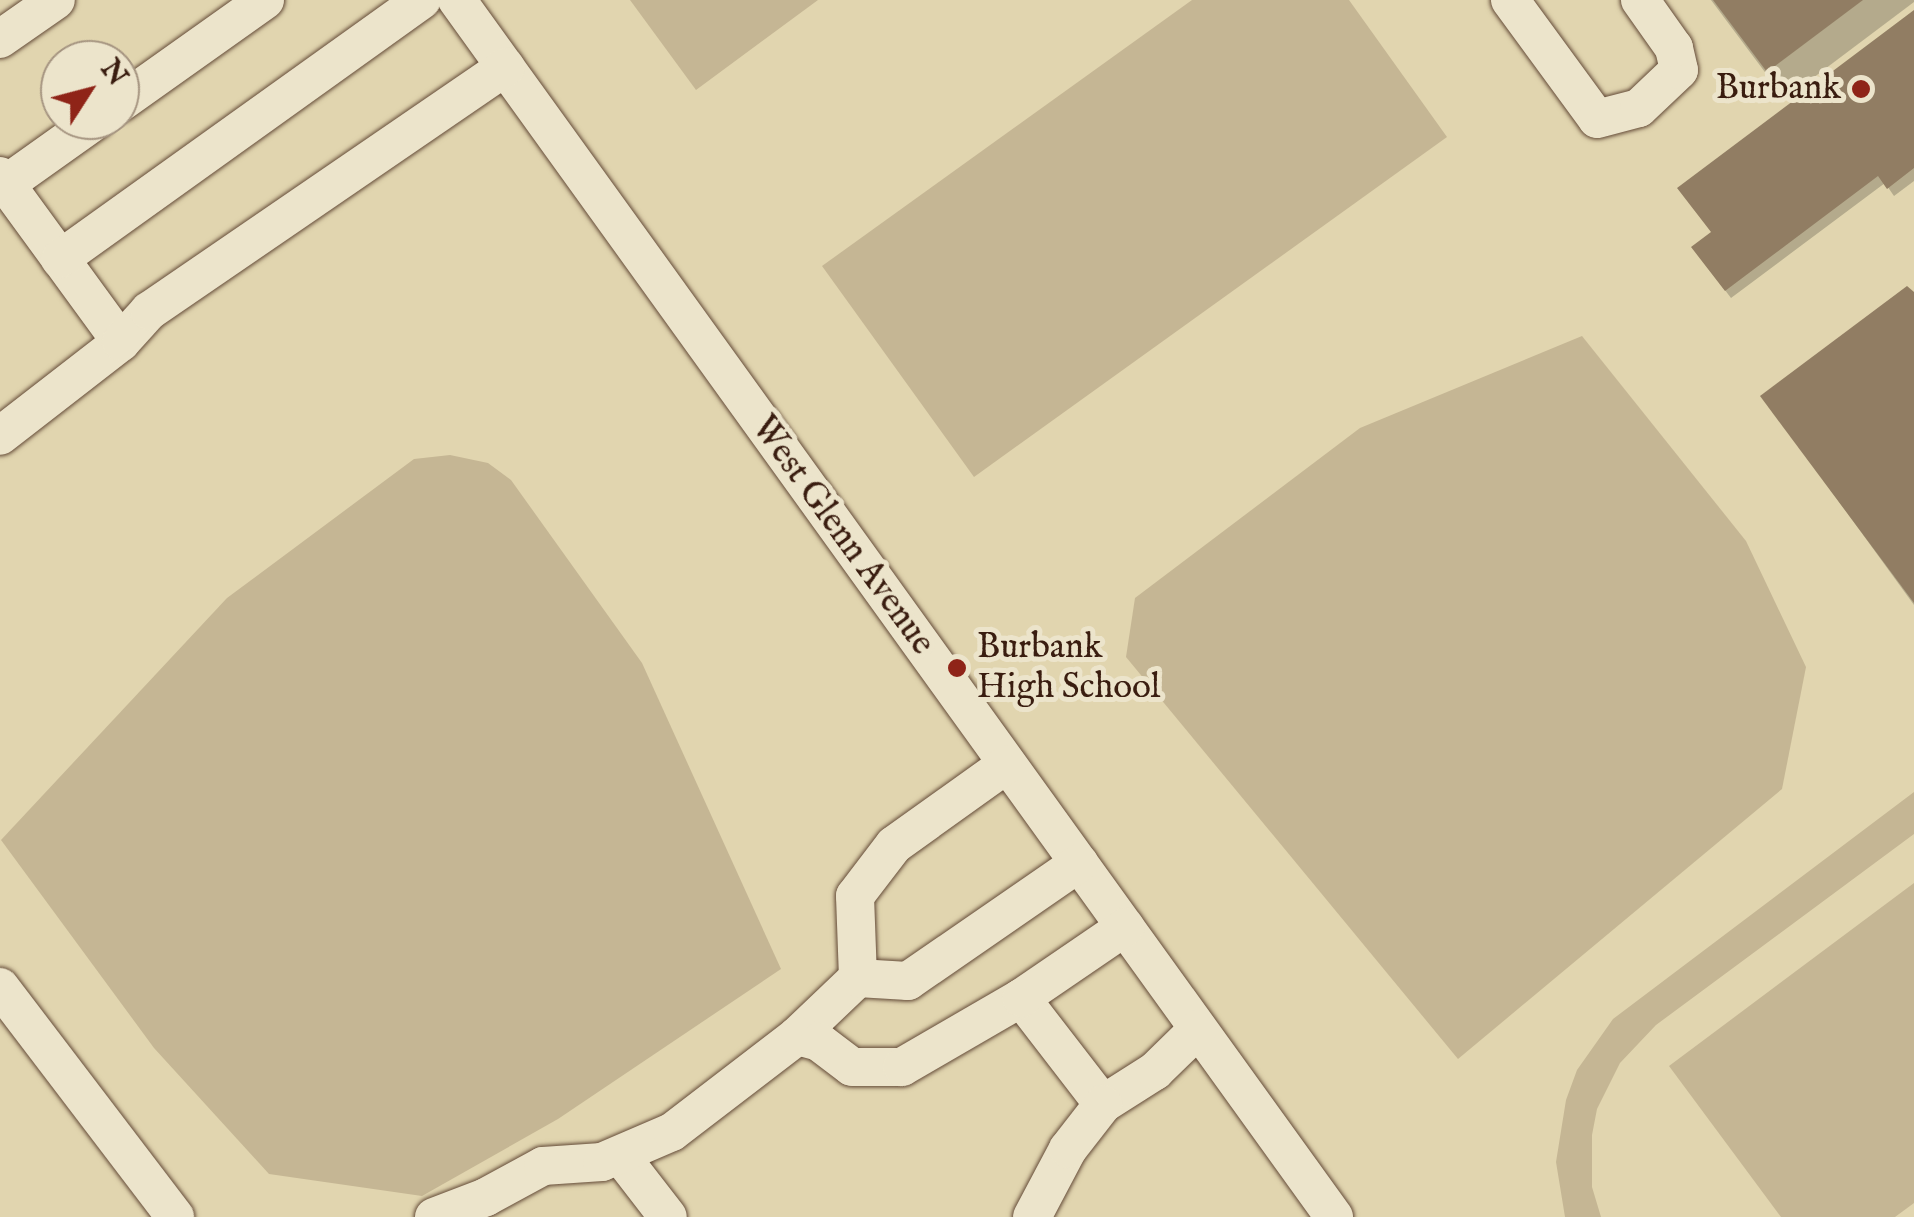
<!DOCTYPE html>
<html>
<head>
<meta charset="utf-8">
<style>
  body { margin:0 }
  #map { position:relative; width:1914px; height:1217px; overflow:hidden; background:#e1d5af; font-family:"IM FELL English",serif }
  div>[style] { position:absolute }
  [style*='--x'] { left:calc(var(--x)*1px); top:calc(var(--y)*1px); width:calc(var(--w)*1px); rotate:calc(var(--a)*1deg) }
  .green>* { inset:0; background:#c5b694 }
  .shadow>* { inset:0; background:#0003 }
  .building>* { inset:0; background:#917d63 }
  .roads { filter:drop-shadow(0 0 2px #644b38) drop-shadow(0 0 2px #644b38) }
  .minor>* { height:38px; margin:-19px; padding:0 19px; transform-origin:19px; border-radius:19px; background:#ece4cb }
  .dots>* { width:28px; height:28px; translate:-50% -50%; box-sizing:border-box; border:5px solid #ece4cb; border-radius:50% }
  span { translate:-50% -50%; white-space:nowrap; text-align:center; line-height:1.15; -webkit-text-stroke:10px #ece4cb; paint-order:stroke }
  .poi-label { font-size:35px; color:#3a1d10 }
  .right { translate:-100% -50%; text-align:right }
  .left { translate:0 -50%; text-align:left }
  .street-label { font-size:35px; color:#3a1d10 }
  .north { position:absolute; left:40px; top:40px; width:100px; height:100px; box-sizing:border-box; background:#ece4cb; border:2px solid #a59480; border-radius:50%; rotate:54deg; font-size:28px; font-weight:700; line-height:40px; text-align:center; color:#3a1d10 }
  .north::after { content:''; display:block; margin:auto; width:35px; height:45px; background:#8f2418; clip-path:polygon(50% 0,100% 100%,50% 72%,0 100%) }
</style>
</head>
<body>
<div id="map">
  <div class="green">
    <div style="clip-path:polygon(630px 0,818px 0,696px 90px)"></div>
    <div style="clip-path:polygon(1192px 0,1349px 0,1447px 137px,974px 477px,822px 266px)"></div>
    <div style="clip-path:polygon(1582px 336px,1746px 541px,1806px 667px,1782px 789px,1458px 1059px,1126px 657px,1135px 598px,1360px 428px)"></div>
    <div style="clip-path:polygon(450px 455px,488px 463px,511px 480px,642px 663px,781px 969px,558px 1119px,422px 1196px,269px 1174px,154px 1048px,1px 840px,227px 598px,414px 459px)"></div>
    <div style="clip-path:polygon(1914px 792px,1914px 834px,1656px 1025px,1620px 1063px,1597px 1109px,1592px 1135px,1592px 1187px,1601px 1217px,1565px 1217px,1556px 1162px,1566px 1100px,1577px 1070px,1613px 1019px)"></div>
    <div style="clip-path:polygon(1914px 883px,1914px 1203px,1895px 1217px,1781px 1217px,1669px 1066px)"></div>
  </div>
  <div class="shadow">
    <div style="clip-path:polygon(1711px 0,1914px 0,1914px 2px,1785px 99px)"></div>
    <div style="clip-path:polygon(1914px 13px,1914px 181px,1894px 196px,1885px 183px,1731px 298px,1699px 256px,1713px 233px)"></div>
    <div style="clip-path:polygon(1914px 295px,1914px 605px,1763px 397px)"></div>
  </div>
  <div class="building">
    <div style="clip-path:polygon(1713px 0,1863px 0,1767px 72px)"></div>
    <div style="clip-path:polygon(1914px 10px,1914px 168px,1887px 189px,1878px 176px,1725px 291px,1691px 247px,1711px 232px,1677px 188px)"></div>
    <div style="clip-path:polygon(1907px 286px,1914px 292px,1914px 603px,1760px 396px)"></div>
  </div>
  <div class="roads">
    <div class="minor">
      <div style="--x:457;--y:0;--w:1500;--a:54.22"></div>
      <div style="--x:1510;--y:0;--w:147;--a:53.8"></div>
      <div style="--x:1597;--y:119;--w:43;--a:-14.7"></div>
      <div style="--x:1639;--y:108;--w:55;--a:-43.5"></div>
      <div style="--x:1679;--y:70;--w:23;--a:-103"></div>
      <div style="--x:1674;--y:48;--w:59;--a:-125.3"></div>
      <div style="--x:0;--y:39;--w:68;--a:-34.9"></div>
      <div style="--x:120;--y:103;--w:178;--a:-35.4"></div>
      <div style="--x:0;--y:176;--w:205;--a:53.9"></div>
      <div style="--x:121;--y:342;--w:153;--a:142.2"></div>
      <div style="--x:6;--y:184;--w:110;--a:-35.4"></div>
      <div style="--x:60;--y:259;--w:445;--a:-35.6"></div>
      <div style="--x:121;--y:342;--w:42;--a:-47.9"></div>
      <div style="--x:149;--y:311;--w:432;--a:-34.4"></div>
      <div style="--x:858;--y:978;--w:82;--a:-92.1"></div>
      <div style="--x:855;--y:896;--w:64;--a:-52.6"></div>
      <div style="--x:894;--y:845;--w:139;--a:-35.6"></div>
      <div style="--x:0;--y:987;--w:289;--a:52.7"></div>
      <div style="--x:1021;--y:998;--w:134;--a:52.3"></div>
      <div style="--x:1103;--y:1104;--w:62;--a:-32.4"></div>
      <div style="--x:1155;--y:1071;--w:60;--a:-44.3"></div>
      <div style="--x:797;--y:1036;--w:84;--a:-43.6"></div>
      <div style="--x:858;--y:978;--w:50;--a:3.4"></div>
      <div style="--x:908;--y:981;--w:208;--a:-34.6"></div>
      <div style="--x:620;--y:1155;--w:78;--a:52.3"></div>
      <div style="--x:434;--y:1217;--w:56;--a:-21"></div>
      <div style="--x:486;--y:1197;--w:65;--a:-28.5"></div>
      <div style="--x:543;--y:1166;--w:59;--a:-3.9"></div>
      <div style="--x:602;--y:1162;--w:76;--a:-23.2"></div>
      <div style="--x:672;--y:1132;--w:158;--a:-37.5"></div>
      <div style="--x:797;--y:1036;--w:23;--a:15"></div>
      <div style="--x:819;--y:1042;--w:41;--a:37.1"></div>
      <div style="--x:852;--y:1067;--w:50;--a:0"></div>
      <div style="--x:902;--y:1067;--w:138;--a:-30.1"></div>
      <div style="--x:1021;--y:998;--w:126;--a:-34.3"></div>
      <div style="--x:1032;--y:1217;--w:77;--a:-62.1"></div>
      <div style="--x:1068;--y:1149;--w:57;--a:-52.1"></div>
    </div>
  </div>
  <div class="dots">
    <div style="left:1861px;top:89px;background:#8f2418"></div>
    <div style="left:957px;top:668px;background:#8f2418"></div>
  </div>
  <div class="poi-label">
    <span class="right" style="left:1841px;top:89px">Burbank</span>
    <span class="left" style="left:977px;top:668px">Burbank<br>High School</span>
  </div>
  <div class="street-label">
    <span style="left:842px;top:536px;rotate:54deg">West Glenn Avenue</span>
  </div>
  <div class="north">N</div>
</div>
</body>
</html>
